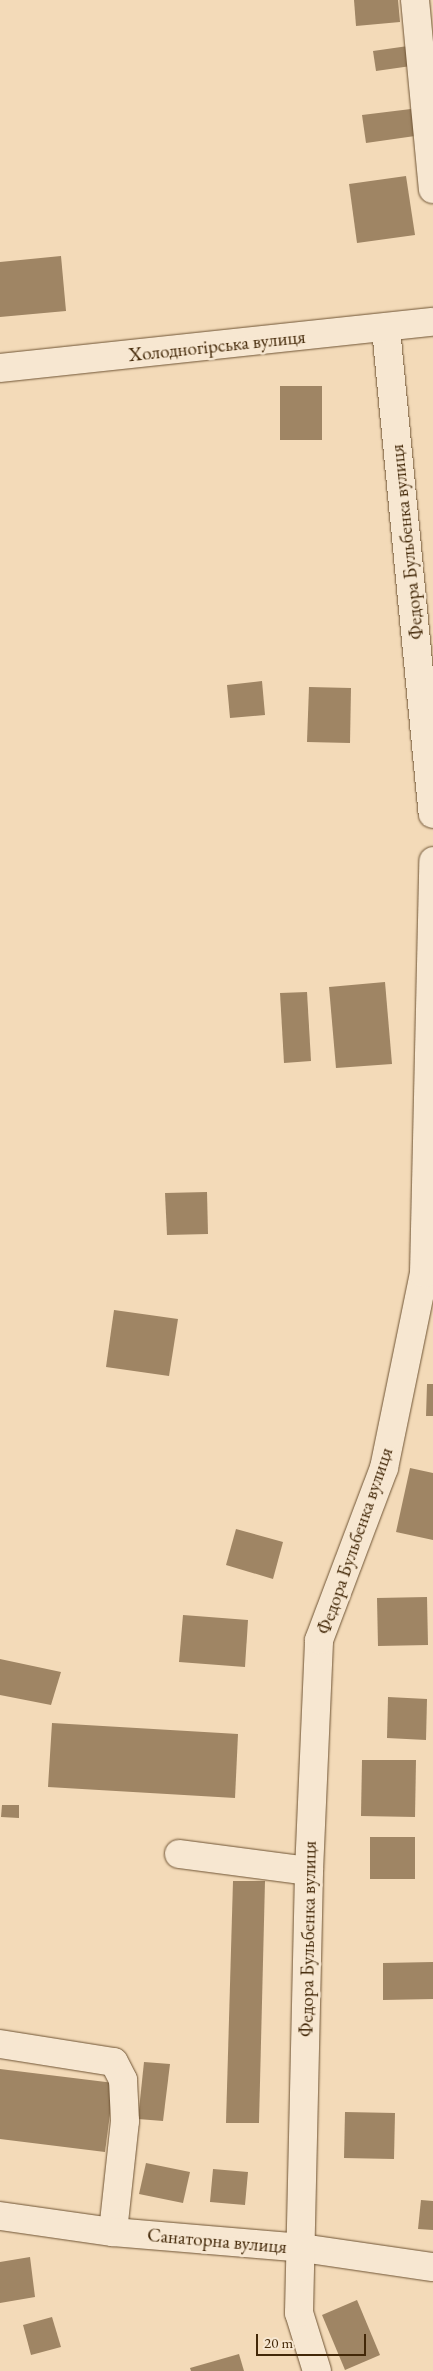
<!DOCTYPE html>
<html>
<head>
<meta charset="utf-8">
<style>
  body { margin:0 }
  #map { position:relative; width:433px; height:2371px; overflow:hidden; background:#f3dab8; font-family:"EB Garamond",serif }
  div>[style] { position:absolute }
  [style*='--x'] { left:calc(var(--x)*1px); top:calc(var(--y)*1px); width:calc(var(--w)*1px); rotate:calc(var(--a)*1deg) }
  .building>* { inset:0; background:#9f8564 }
  .roads { filter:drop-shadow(0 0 1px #6f5434) drop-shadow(0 0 1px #6f5434) }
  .minor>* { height:28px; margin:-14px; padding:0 14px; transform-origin:14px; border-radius:14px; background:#f7e7d1 }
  span { translate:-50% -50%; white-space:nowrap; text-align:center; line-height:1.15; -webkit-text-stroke:5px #f7e7d1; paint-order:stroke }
  .street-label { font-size:19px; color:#432808 }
  .scale { position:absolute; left:256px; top:2334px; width:110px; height:22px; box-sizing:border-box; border:2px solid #432808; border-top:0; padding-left:6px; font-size:15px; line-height:18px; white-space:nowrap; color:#432808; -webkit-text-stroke:4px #f7e7d1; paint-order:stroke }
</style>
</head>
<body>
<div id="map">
  <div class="building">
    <div style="clip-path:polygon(354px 0,398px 0,400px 22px,356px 26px)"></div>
    <div style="clip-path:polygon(408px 46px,411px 66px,376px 71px,373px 51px)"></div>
    <div style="clip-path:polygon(411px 109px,415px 136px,366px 143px,362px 115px)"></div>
    <div style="clip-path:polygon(406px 176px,415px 235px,357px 243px,349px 184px)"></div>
    <div style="clip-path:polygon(61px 256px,66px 311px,0 317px,0 262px)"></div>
    <div style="clip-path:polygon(280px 386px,322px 386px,322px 440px,280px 440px)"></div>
    <div style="clip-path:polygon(262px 681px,265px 715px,230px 718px,227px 685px)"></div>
    <div style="clip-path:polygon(309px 687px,351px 688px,350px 743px,307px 742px)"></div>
    <div style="clip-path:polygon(385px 982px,392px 1064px,336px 1068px,329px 987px)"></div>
    <div style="clip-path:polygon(307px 992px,311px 1061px,284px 1063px,280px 993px)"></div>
    <div style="clip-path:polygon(207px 1192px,208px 1234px,167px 1235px,165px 1193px)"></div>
    <div style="clip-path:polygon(114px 1310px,178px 1319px,169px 1376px,106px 1367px)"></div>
    <div style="clip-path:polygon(427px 1384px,433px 1384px,433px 1416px,426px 1416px)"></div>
    <div style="clip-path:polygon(410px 1468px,433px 1473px,433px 1540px,396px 1532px)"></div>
    <div style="clip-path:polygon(236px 1529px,283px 1542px,273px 1579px,226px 1565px)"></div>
    <div style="clip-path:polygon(427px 1597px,428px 1645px,378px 1646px,377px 1598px)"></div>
    <div style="clip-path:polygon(183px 1615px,248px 1620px,245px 1667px,179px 1662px)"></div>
    <div style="clip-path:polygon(0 1659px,61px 1672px,51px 1705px,0 1695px)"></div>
    <div style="clip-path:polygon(388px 1697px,427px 1699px,426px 1740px,387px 1738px)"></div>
    <div style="clip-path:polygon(52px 1723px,238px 1734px,235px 1798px,48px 1787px)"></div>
    <div style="clip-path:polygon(362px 1760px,416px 1760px,415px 1817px,361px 1816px)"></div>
    <div style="clip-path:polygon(2px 1805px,19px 1805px,19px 1818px,1px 1817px)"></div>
    <div style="clip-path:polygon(370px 1837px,415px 1837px,415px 1879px,370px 1879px)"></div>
    <div style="clip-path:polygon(233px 1881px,265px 1881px,259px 2123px,226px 2123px)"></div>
    <div style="clip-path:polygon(433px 1962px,433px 1999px,383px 2000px,383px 1963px)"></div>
    <div style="clip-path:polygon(144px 2062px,170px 2064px,163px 2121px,138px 2119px)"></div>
    <div style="clip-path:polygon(0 2069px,114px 2083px,105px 2152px,0 2139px)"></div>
    <div style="clip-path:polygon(345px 2112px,395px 2113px,394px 2159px,344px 2158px)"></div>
    <div style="clip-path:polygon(146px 2163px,190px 2172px,183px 2203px,139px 2194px)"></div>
    <div style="clip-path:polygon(213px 2169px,248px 2172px,245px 2205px,210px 2202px)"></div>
    <div style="clip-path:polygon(421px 2200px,433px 2201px,433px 2230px,418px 2229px)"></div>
    <div style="clip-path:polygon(30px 2257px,35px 2297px,0 2303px,0 2262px)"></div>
    <div style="clip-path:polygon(357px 2300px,380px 2355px,345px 2370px,322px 2315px)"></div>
    <div style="clip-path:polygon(52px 2317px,61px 2347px,31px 2355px,23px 2325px)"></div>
    <div style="clip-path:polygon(239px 2354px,244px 2371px,191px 2371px,190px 2368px)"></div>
  </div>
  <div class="roads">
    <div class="minor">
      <div style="--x:415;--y:0;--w:190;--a:84.6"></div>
      <div style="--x:386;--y:329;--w:487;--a:84.5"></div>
      <div style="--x:0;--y:368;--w:435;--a:-6.1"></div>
      <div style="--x:179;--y:1854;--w:131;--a:7.5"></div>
      <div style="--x:0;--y:2044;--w:115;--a:9"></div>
      <div style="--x:114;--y:2062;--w:20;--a:63"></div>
      <div style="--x:123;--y:2080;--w:41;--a:87.2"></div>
      <div style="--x:125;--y:2121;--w:112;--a:96.2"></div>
      <div style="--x:0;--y:2216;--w:114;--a:8.1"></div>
      <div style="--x:113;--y:2232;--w:190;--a:4.8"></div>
      <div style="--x:302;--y:2248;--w:132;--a:8.3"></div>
      <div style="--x:317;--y:2371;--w:61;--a:-107.2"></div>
      <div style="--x:299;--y:2313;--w:442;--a:-88.7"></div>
      <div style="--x:309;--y:1871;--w:231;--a:-87.5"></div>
      <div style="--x:319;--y:1640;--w:184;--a:-69.3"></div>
      <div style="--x:384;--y:1468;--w:199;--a:-78.4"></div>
      <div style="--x:424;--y:1273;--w:412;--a:-88.7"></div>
    </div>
  </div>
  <div class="street-label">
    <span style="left:217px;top:346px;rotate:-6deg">Холодногірська вулиця</span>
    <span style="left:407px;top:542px;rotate:-96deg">Федора Бульбенка вулиця</span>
    <span style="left:355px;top:1541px;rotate:-71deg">Федора Бульбенка вулиця</span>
    <span style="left:308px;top:1939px;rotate:-89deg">Федора Бульбенка вулиця</span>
    <span style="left:217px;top:2241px;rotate:5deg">Санаторна вулиця</span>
  </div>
  <div class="scale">20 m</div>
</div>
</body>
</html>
